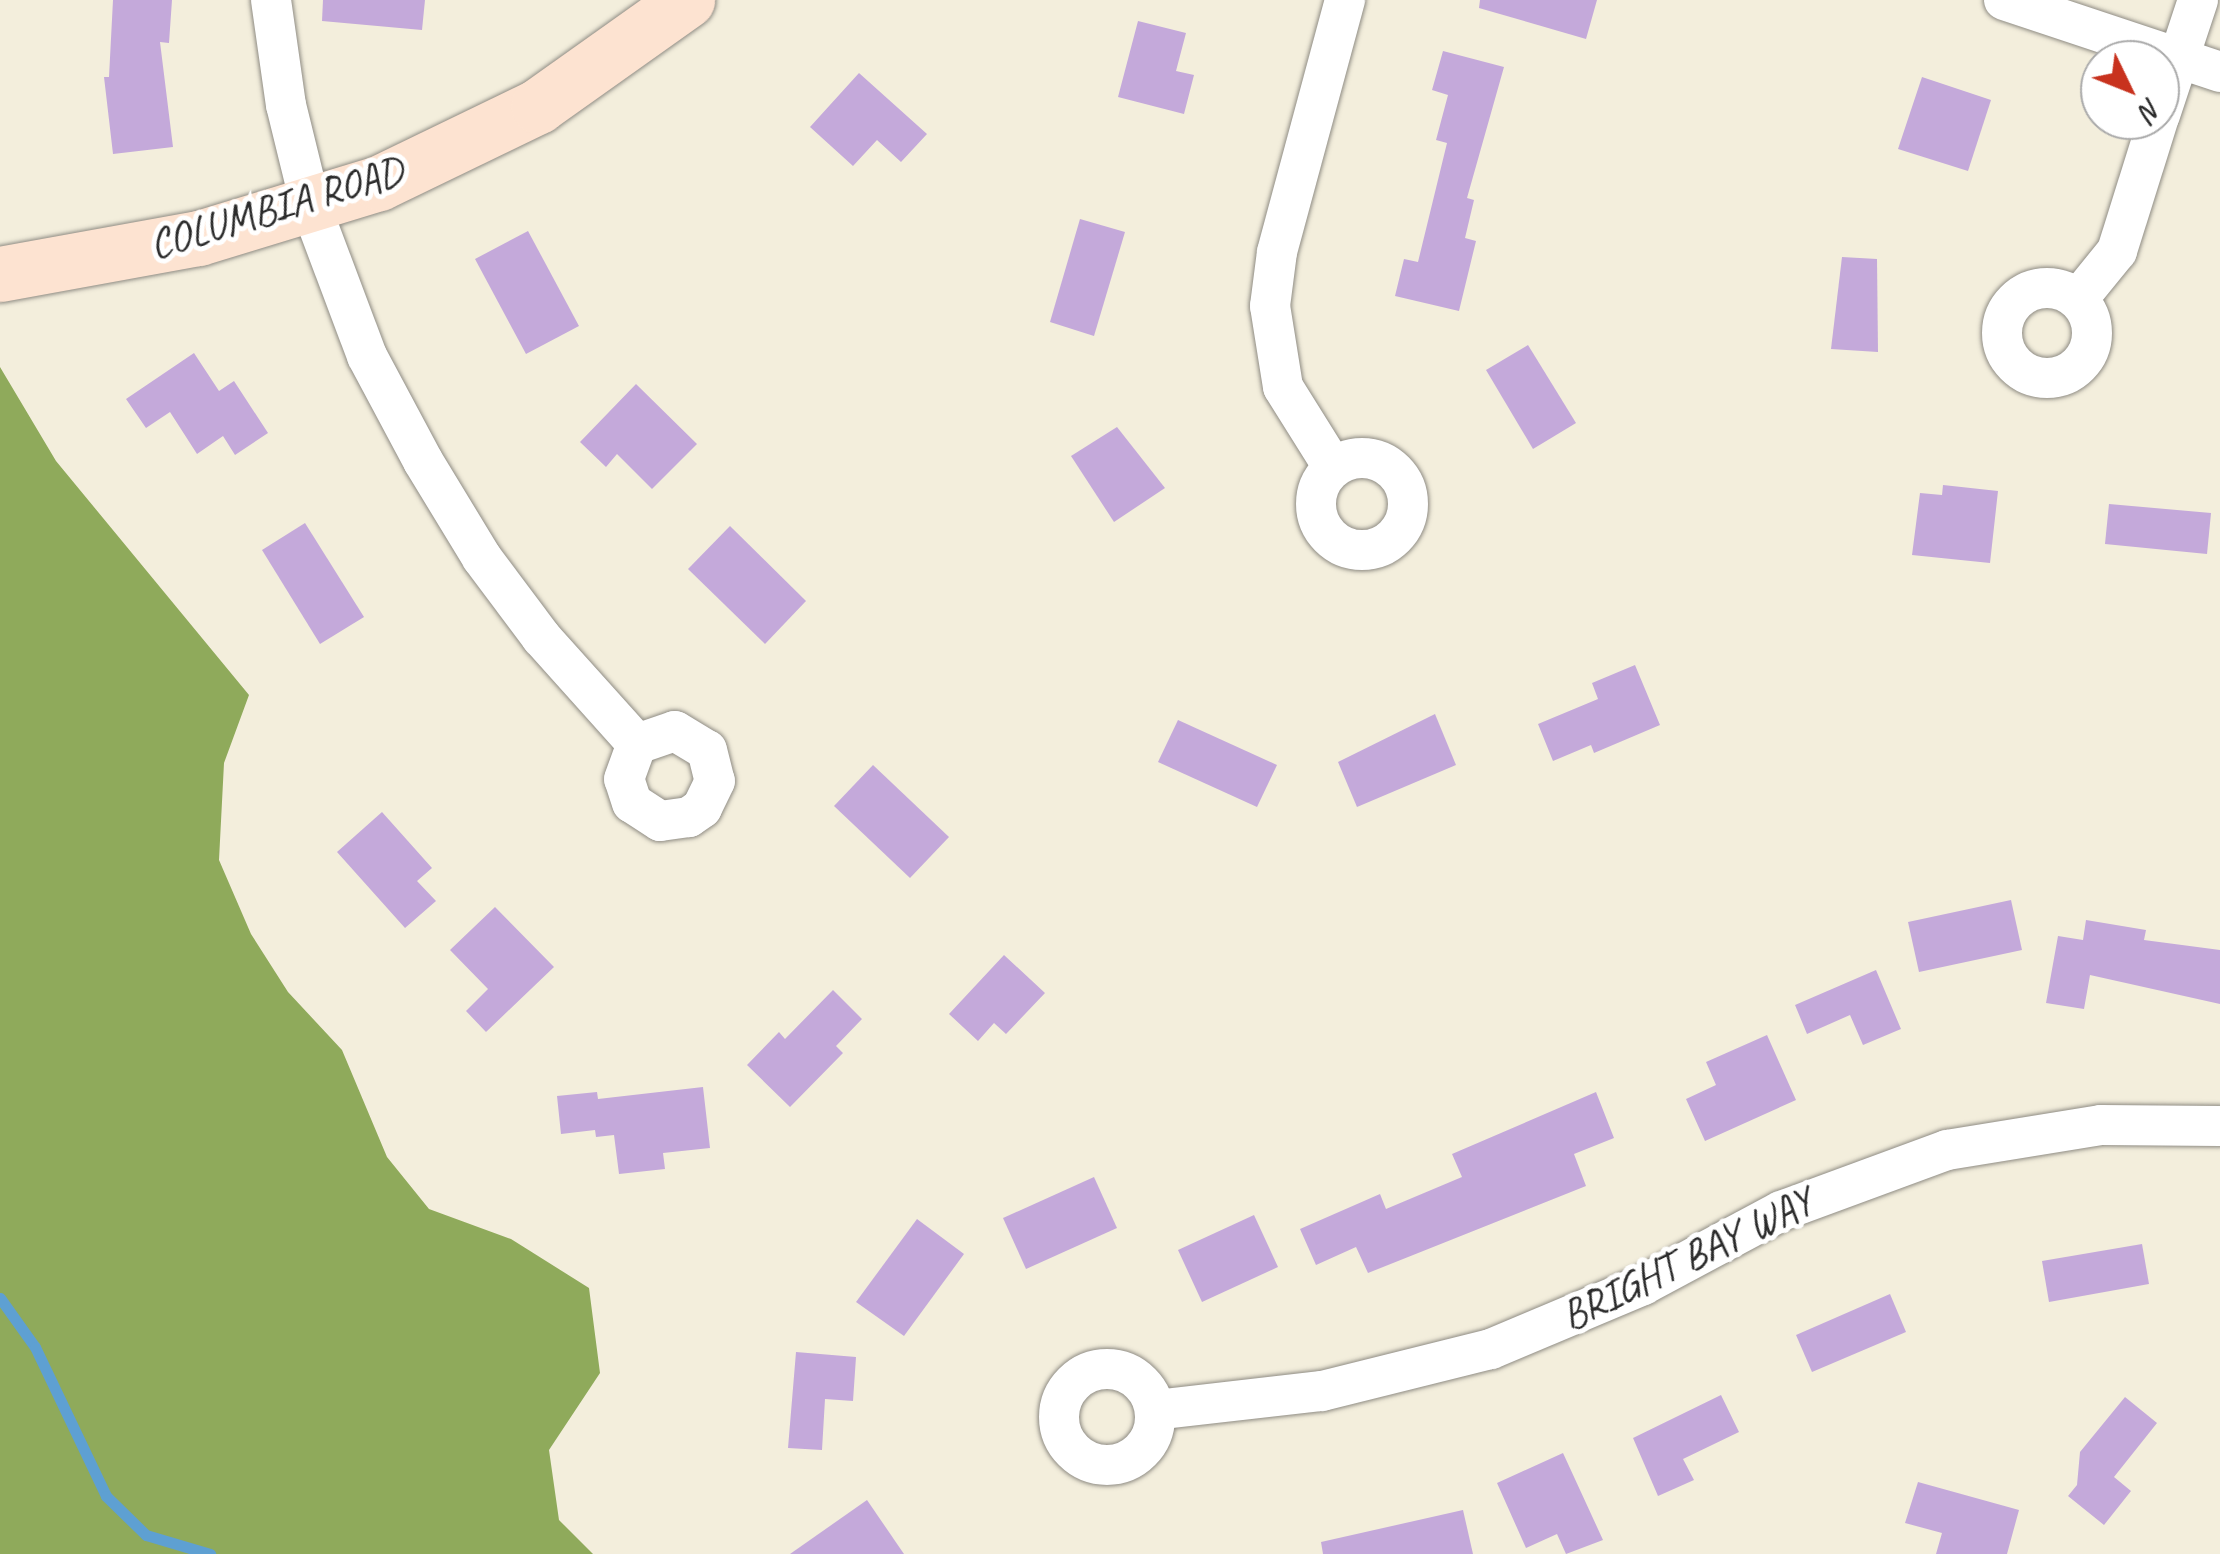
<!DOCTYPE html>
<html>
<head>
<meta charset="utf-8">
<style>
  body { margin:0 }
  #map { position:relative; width:2220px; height:1554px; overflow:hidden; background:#f3eedc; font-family:Caveat,sans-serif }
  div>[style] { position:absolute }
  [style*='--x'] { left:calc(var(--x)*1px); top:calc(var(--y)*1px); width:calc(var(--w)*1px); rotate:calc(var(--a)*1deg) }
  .forest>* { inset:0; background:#8faa5b }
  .stream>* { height:11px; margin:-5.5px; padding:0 5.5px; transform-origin:5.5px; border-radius:5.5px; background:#5ea0d2 }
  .building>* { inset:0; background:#c4a9da }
  .roads { filter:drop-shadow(0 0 2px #8f8c84) drop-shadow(0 0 2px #8f8c84) }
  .street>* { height:40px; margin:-20px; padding:0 20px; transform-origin:20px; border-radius:20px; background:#fff }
  .street>.ring { margin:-20px; padding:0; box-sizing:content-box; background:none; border:40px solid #fff; border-radius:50% }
  .secondary>* { height:55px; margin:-27.5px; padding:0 27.5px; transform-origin:27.5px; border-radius:27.5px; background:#fde3d1 }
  span { translate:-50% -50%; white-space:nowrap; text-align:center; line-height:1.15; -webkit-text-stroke:10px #fff; paint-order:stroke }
  .street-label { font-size:42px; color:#2b2b2b }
  .north { position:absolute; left:2080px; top:40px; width:100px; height:100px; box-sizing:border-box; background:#fff; border:2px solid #aaa; border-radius:50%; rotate:133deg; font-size:28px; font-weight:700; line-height:40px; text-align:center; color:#2b2b2b }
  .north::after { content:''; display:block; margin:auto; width:35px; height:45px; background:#c8321e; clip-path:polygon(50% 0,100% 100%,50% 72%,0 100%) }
</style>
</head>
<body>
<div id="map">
  <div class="forest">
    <div style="clip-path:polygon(0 367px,56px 461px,249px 695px,224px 763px,219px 860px,251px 934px,288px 992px,342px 1050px,387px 1157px,429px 1209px,511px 1239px,589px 1288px,600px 1373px,549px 1450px,559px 1520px,593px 1554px,0 1554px)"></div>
  </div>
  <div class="stream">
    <div style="--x:0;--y:1298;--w:60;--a:54.5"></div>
    <div style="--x:35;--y:1347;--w:165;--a:64.5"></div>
    <div style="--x:106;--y:1496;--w:56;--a:44.3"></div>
    <div style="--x:146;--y:1535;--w:67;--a:16.5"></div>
  </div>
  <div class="building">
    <div style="clip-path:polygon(113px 0,172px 0,169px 43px,160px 42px,173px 147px,113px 154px,104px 77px,109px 77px)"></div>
    <div style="clip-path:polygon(323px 0,425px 0,422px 30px,322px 21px)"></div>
    <div style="clip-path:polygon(1480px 0,1597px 0,1586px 39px,1479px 8px)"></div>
    <div style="clip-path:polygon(1138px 21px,1186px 33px,1176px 71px,1194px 75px,1184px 114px,1118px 97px)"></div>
    <div style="clip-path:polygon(1443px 51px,1504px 67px,1467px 198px,1474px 200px,1465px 238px,1476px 241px,1459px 311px,1395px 296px,1404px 259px,1418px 262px,1447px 143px,1436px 140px,1448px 95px,1432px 90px)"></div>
    <div style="clip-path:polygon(859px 73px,927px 134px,901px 162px,877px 140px,853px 166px,810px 127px)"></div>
    <div style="clip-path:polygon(1922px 77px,1991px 100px,1968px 171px,1898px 149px)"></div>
    <div style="clip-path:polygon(1080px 219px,1125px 232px,1094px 336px,1050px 322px)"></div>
    <div style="clip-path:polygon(528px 231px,579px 326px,526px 354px,475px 259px)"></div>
    <div style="clip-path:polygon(1842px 257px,1877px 259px,1878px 352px,1831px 349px)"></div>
    <div style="clip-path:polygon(1528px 345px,1576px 423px,1533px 449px,1486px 370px)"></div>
    <div style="clip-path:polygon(194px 353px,219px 391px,234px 381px,268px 433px,235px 455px,223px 436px,197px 454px,170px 412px,146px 428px,126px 399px)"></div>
    <div style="clip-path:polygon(636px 384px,697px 444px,652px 489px,617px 454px,606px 467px,580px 442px)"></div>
    <div style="clip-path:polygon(1117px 427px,1165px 488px,1114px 522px,1071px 456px)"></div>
    <div style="clip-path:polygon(1943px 485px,1998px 491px,1990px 563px,1912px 555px,1920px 493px,1942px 495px)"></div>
    <div style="clip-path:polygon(2109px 504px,2211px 513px,2207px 554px,2105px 544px)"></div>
    <div style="clip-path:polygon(305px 523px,364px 617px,320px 644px,262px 550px)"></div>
    <div style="clip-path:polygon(730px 526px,806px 601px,765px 644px,688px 569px)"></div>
    <div style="clip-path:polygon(1635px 665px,1660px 725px,1594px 753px,1591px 745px,1553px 761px,1538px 724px,1598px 699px,1592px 683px)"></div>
    <div style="clip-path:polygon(1435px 714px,1456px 765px,1357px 807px,1338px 762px)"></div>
    <div style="clip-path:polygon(1178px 720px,1277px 765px,1257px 807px,1158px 762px)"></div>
    <div style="clip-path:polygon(873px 765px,949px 837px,910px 878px,834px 806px)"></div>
    <div style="clip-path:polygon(382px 812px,432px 868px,417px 881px,436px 901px,405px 928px,337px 852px)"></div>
    <div style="clip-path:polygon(2011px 900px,2022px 950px,1919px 972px,1908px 922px)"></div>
    <div style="clip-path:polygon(495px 907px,554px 967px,486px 1032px,466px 1011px,488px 989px,450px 950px)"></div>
    <div style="clip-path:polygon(2086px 920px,2146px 930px,2144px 940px,2220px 950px,2220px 1004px,2090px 975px,2084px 1009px,2046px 1003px,2058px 936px,2083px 940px)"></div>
    <div style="clip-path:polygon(1004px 955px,1045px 993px,1006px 1034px,994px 1023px,978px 1041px,949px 1014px)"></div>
    <div style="clip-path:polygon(1876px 970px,1901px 1029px,1863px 1045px,1850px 1015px,1807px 1034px,1795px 1005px)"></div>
    <div style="clip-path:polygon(833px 990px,862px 1019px,836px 1046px,843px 1053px,790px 1107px,747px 1065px,779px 1032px,785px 1039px)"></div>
    <div style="clip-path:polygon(1767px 1035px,1796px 1100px,1705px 1141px,1686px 1099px,1716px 1085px,1706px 1062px)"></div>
    <div style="clip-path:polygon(703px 1087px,710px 1148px,663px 1153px,665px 1169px,619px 1174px,614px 1135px,596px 1137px,595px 1130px,561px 1134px,557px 1096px,597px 1092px,598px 1099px)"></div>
    <div style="clip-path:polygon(1596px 1092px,1614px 1138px,1574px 1154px,1586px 1186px,1368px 1273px,1356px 1247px,1316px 1265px,1300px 1229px,1380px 1194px,1386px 1209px,1462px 1177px,1452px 1154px)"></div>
    <div style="clip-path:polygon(1094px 1177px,1117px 1228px,1026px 1269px,1003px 1218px)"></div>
    <div style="clip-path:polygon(1254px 1215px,1278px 1267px,1202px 1302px,1178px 1250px)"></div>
    <div style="clip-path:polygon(917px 1219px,964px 1254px,904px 1336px,856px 1302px)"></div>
    <div style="clip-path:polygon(2142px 1244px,2149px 1284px,2049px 1302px,2042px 1261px)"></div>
    <div style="clip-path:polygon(1890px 1294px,1906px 1332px,1812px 1372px,1796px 1335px)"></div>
    <div style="clip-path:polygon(796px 1352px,856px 1357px,853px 1401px,825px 1399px,822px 1450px,788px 1448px)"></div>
    <div style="clip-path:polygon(1721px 1395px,1739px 1432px,1683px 1459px,1694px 1480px,1658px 1496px,1633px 1438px)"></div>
    <div style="clip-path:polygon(2125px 1397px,2157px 1423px,2114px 1477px,2131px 1491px,2104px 1525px,2068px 1496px,2077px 1485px,2080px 1452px)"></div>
    <div style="clip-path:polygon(1563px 1453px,1603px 1540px,1566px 1554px,1557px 1534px,1526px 1548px,1497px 1483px)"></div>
    <div style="clip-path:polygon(1918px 1482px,2019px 1510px,2007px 1554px,1936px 1554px,1942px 1533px,1905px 1523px)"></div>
    <div style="clip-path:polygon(867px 1500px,904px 1554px,790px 1554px)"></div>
    <div style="clip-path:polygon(1463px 1510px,1473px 1554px,1323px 1554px,1321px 1542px)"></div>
  </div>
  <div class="roads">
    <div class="street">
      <div style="--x:271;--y:0;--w:106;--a:81.9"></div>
      <div style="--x:286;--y:105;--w:105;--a:76.2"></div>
      <div style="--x:311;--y:207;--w:159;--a:69.4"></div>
      <div style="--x:367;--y:356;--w:119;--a:61.9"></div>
      <div style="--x:423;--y:461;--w:114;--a:58.7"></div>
      <div style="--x:482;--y:558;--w:99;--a:53.2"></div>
      <div style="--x:541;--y:637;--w:144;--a:48.1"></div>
      <div style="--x:637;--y:744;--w:40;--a:-18.9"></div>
      <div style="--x:675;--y:731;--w:37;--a:31"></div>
      <div style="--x:707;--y:750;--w:32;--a:76"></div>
      <div style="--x:715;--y:781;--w:30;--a:116"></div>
      <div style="--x:702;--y:808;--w:16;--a:145"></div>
      <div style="--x:689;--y:817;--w:29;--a:172"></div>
      <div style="--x:660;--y:821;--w:33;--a:-147"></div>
      <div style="--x:632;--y:803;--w:25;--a:-108"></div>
      <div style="--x:624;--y:779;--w:37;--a:-70"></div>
      <div style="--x:2004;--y:0;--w:228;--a:18.4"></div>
      <div style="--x:2160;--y:115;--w:121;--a:-71.7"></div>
      <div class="ring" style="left:2002px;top:288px;width:50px;height:50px"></div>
      <div style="--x:2078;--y:299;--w:62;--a:-50.9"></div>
      <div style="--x:2117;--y:251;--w:137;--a:-72.6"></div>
      <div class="ring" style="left:1316px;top:458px;width:52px;height:52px"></div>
      <div style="--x:1333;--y:467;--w:94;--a:-122"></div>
      <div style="--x:1283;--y:387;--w:82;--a:-99.1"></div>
      <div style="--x:1270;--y:306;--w:54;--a:-82.6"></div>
      <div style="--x:1277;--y:252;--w:261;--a:-74.9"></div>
      <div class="ring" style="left:1059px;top:1369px;width:56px;height:56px"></div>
      <div style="--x:1155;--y:1410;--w:168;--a:-6.5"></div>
      <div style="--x:1322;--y:1391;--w:174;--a:-14"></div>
      <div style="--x:1491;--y:1349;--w:165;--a:-22.8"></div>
      <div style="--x:1643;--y:1285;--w:157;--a:-28.2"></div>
      <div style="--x:1781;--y:1211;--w:177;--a:-20.2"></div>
      <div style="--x:1947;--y:1150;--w:156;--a:-9.2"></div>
      <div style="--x:2101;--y:1125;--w:119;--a:0.5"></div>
    </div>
    <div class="secondary">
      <div style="--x:0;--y:274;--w:202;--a:-10.3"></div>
      <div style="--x:199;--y:238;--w:188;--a:-17"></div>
      <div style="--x:379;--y:183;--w:177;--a:-25.8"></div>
      <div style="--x:538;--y:106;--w:183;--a:-35.4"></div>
    </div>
  </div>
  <div class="street-label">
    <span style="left:276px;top:208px;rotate:-17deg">COLUMBIA ROAD</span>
    <span style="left:1687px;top:1259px;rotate:-26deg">BRIGHT BAY WAY</span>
  </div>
  <div class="north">N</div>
</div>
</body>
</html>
